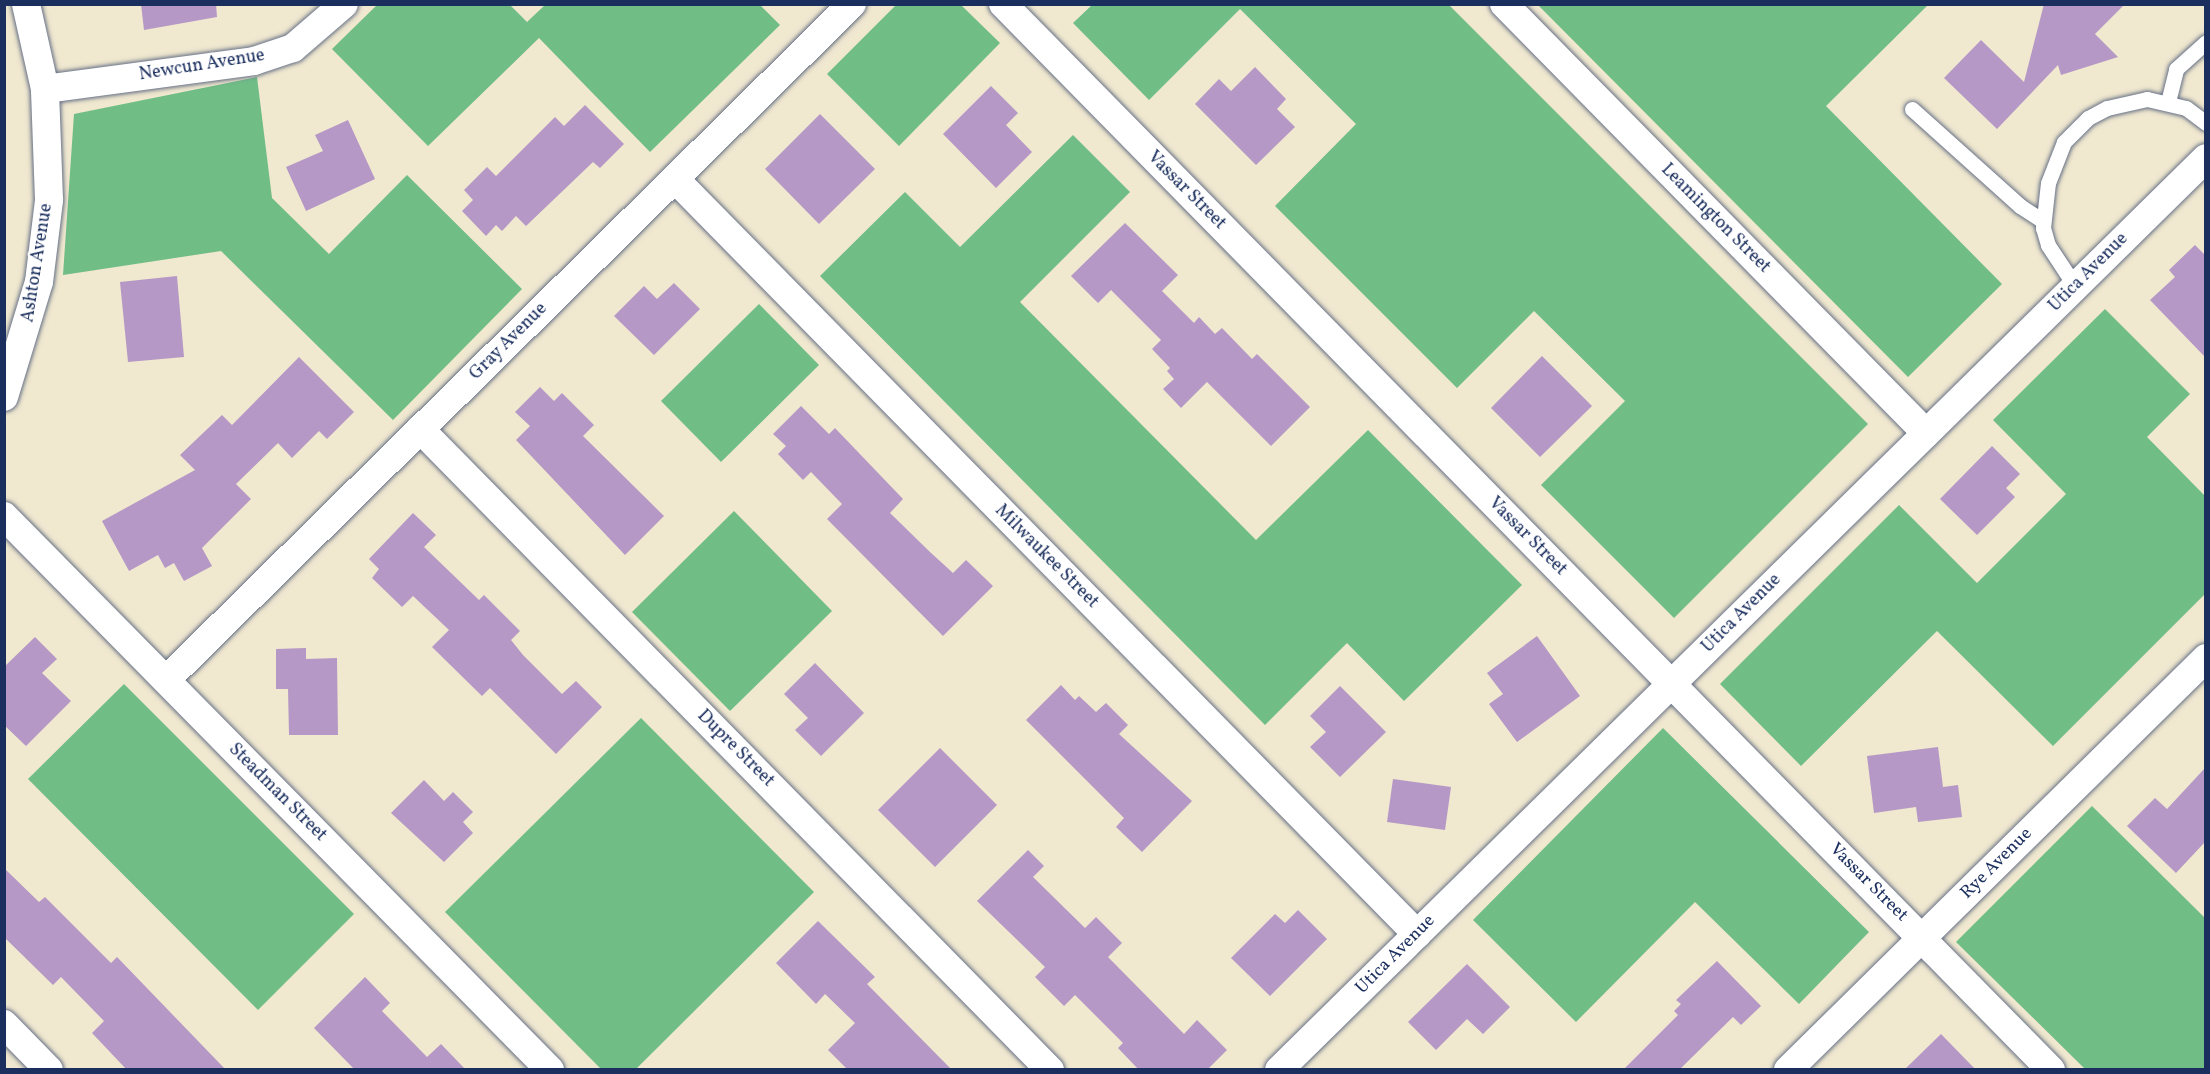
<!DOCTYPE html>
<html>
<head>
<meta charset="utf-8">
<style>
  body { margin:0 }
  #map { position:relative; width:2210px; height:1074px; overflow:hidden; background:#f0e8cf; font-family:Vollkorn,serif }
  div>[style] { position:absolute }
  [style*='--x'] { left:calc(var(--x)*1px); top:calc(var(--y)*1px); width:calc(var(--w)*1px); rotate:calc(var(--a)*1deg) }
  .forest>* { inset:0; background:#70bd86 }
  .building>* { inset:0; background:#b598c5 }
  .roads { filter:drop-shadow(0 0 2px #667086) drop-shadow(0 0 2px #667086) }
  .lane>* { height:15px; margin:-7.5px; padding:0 7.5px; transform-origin:7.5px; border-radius:7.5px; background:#fff }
  .street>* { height:28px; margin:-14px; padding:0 14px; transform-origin:14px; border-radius:14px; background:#fff }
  span { translate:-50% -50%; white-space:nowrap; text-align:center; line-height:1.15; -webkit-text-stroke:4.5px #fff; paint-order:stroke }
  .street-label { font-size:18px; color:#1b2f5e }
  .frame { position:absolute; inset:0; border:6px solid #1b2f5e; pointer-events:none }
</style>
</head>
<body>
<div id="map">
  <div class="forest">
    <div style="clip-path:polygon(377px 5px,510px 5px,527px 22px,545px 5px,760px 5px,780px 25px,650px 152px,539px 38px,428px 146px,332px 49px)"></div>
    <div style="clip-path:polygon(896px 5px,961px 5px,1000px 43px,899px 146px,827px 74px)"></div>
    <div style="clip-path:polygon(1092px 5px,1449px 5px,1868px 424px,1674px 618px,1541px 485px,1625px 401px,1534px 311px,1457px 388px,1275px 206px,1356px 124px,1240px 9px,1149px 100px,1073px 23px)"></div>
    <div style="clip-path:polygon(1538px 5px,1928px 5px,1826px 106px,2002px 284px,1908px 377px)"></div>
    <div style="clip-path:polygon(257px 77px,272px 198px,329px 254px,407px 175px,522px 289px,393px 420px,221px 251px,63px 275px,74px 114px)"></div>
    <div style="clip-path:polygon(1073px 135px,1130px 192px,1020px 302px,1256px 540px,1368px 430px,1522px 585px,1404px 701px,1347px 643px,1265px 725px,820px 276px,905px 192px,960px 247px)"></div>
    <div style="clip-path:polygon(759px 304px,819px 365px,721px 462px,661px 401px)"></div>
    <div style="clip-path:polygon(2105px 309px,2190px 394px,2147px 437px,2205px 496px,2205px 594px,2053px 746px,1937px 631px,1801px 766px,1720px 684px,1899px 505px,1977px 583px,2066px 494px,1993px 420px)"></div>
    <div style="clip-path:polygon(734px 511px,832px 611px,730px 711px,632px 612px)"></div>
    <div style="clip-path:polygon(124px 684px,354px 914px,258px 1010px,28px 779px)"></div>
    <div style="clip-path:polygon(641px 718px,814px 892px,636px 1069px,601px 1069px,445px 912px)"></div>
    <div style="clip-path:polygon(1663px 728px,1869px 932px,1799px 1004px,1695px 902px,1576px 1022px,1473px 920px)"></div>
    <div style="clip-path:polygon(2092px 806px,2205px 918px,2205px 1069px,2085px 1069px,1956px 942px)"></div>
  </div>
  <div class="building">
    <div style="clip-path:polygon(141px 4px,216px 4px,217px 17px,144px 30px)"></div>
    <div style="clip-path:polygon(2044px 4px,2125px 4px,2095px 34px,2118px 57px,2061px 75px,2058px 65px,1997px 129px,1944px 78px,1981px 40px,2024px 82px)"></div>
    <div style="clip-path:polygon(1255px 67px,1286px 99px,1277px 109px,1295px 127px,1256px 165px,1195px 104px,1219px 79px,1231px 91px)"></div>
    <div style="clip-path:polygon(991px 86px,1018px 113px,1006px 125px,1032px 152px,996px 188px,943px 134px)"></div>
    <div style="clip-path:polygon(585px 105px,624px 144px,600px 168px,593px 162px,526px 226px,516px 216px,502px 231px,496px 225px,486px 236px,462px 211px,473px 200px,464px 190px,487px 167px,496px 176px,555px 117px,564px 126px)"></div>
    <div style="clip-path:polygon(820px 114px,875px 169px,819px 224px,765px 169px)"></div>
    <div style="clip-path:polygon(348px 120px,375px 179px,306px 211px,286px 167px,323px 151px,315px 135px)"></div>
    <div style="clip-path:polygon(1125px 223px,1178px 275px,1162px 291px,1194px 323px,1199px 317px,1215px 334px,1222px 328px,1252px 359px,1257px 354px,1310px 407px,1271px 446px,1207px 382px,1181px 408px,1163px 389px,1174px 379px,1167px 371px,1170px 368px,1152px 349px,1161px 340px,1111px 290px,1098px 303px,1071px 276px)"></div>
    <div style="clip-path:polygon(2195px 245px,2205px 255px,2205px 357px,2150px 300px,2175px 277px,2169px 270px)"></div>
    <div style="clip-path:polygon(177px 276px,184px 357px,128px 362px,120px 282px)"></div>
    <div style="clip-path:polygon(674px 283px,700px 309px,654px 355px,614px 316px,644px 286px,657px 299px)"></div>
    <div style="clip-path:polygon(1542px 356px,1592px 406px,1540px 457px,1491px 408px)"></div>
    <div style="clip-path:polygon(299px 357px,354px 412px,327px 439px,319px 431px,292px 458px,278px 443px,236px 484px,251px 499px,202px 548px,212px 566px,184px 581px,174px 563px,165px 568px,158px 555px,129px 571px,102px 521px,195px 470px,180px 455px,222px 415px,232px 425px)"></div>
    <div style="clip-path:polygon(540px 387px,554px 401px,562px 393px,594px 425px,583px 436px,664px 516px,625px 555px,516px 440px,530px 426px,515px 412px)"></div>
    <div style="clip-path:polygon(801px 406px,829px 434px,835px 428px,903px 499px,890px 513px,930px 552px,953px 573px,966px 560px,993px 586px,943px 636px,827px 519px,842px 504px,811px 472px,803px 480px,778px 454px,786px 446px,773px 434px)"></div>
    <div style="clip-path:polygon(1992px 446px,2020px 474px,2006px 488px,2015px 497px,1977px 535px,1940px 499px)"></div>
    <div style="clip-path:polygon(413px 513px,436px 535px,424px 547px,479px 600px,484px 595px,520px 631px,511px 640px,523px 655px,562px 694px,576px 681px,602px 707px,556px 754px,490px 688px,482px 696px,432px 647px,449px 630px,413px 596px,402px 607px,372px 578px,379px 569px,369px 559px)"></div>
    <div style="clip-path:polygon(1537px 636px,1580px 696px,1517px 742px,1489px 704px,1503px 694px,1487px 673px)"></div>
    <div style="clip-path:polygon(35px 637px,57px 659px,42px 673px,71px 701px,26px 746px,4px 725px,4px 667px)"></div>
    <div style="clip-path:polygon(306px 648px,306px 659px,337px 658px,338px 735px,289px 735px,288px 689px,276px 689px,276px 649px)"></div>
    <div style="clip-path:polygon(815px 663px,864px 713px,821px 756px,795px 730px,808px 718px,784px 694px)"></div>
    <div style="clip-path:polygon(1061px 685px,1075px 700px,1079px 696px,1096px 712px,1106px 703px,1128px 725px,1119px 734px,1192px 801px,1142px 852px,1116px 827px,1124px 818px,1026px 720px)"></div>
    <div style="clip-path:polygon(1340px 686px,1386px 732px,1340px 777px,1310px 747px,1326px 732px,1310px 716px)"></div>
    <div style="clip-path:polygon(1938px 747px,1943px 787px,1958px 785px,1962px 817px,1918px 822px,1916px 807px,1874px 813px,1867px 756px)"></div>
    <div style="clip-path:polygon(940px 748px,997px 805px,935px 867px,878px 810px)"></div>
    <div style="clip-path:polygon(2205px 768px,2205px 842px,2176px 873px,2127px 826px,2155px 798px,2167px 809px)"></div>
    <div style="clip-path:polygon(1393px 779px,1451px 787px,1445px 830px,1387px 822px)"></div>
    <div style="clip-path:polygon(424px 780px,444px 801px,453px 792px,473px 812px,463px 822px,473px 833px,444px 862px,391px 813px)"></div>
    <div style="clip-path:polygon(1028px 850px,1044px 866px,1033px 877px,1085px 928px,1096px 917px,1122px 943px,1108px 957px,1184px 1034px,1197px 1020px,1227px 1050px,1207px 1070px,1139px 1070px,1118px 1048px,1123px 1043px,1075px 995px,1064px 1006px,1035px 977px,1045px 967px,977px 901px)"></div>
    <div style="clip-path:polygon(4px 868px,39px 902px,45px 897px,111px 963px,117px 957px,226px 1070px,127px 1070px,92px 1033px,104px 1021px,61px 977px,53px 985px,4px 937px)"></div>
    <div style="clip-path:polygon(1298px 910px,1327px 939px,1270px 996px,1231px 958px,1275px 914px,1285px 923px)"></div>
    <div style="clip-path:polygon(818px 921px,875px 977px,867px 984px,952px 1070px,848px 1070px,828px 1050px,855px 1023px,825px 994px,816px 1004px,776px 963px)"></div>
    <div style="clip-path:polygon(1717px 961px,1761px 1006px,1741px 1025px,1733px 1017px,1679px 1070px,1623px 1070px,1678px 1015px,1674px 1011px,1681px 1004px,1676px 1000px)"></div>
    <div style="clip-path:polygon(1467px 964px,1510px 1007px,1483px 1034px,1467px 1019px,1436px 1050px,1408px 1022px)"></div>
    <div style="clip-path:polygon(365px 977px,390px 1003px,382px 1011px,427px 1057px,441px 1044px,466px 1070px,355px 1070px,314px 1028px)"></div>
    <div style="clip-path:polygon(1941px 1034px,1976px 1070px,1904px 1070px)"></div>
  </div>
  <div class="roads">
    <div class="lane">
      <div style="--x:2168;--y:102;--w:34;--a:-76"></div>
      <div style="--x:2176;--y:69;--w:40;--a:-42"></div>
      <div style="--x:1912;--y:109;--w:145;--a:41.9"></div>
      <div style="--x:2020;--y:206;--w:27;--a:33"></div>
      <div style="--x:2075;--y:286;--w:49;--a:-123.4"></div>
      <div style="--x:2048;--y:245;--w:18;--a:-106"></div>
      <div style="--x:2043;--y:228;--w:45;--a:-83.7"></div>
      <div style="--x:2048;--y:183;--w:44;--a:-68.7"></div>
      <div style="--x:2064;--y:142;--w:34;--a:-45"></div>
      <div style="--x:2088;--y:118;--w:21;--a:-28"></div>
      <div style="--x:2107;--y:108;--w:41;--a:-12.7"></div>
      <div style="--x:2147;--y:99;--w:40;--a:13"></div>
      <div style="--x:2186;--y:108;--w:25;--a:37"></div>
    </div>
    <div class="street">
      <div style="--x:1003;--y:4;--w:1495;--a:45.49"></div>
      <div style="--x:1504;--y:4;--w:602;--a:45.47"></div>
      <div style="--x:45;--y:89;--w:211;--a:-7.6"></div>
      <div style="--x:254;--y:61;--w:41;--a:-18.4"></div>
      <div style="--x:293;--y:48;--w:67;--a:-40.8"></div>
      <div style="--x:675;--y:179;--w:1059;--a:45.5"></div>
      <div style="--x:4;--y:397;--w:120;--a:-73.1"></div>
      <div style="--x:39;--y:282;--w:83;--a:-83"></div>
      <div style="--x:49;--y:200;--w:111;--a:-92.1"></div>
      <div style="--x:45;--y:89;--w:87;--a:-102.6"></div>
      <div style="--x:420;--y:429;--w:899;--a:45.5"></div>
      <div style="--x:4;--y:516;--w:778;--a:45.42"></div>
      <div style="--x:166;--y:680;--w:963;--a:-44.58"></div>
      <div style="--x:4;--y:1024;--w:64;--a:45.6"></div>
      <div style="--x:1279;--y:1070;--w:1300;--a:-44.53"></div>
      <div style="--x:1788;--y:1070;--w:587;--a:-44.59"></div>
    </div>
  </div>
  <div class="street-label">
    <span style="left:202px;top:66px;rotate:-9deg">Newcun Avenue</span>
    <span style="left:1186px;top:191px;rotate:45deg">Vassar Street</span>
    <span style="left:1715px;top:219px;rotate:45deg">Leamington Street</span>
    <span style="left:38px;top:263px;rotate:-81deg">Ashton Avenue</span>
    <span style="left:2089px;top:273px;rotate:-45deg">Utica Avenue</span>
    <span style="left:509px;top:342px;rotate:-45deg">Gray Avenue</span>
    <span style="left:1527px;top:537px;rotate:45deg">Vassar Street</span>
    <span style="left:1046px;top:557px;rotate:45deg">Milwaukee Street</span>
    <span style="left:1742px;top:614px;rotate:-45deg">Utica Avenue</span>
    <span style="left:735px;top:749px;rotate:45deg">Dupre Street</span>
    <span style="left:277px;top:793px;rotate:45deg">Steadman Street</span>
    <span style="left:1997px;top:864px;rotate:-45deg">Rye Avenue</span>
    <span style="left:1868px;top:883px;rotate:45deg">Vassar Street</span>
    <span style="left:1396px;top:955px;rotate:-45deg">Utica Avenue</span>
  </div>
  <div class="frame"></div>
</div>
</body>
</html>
